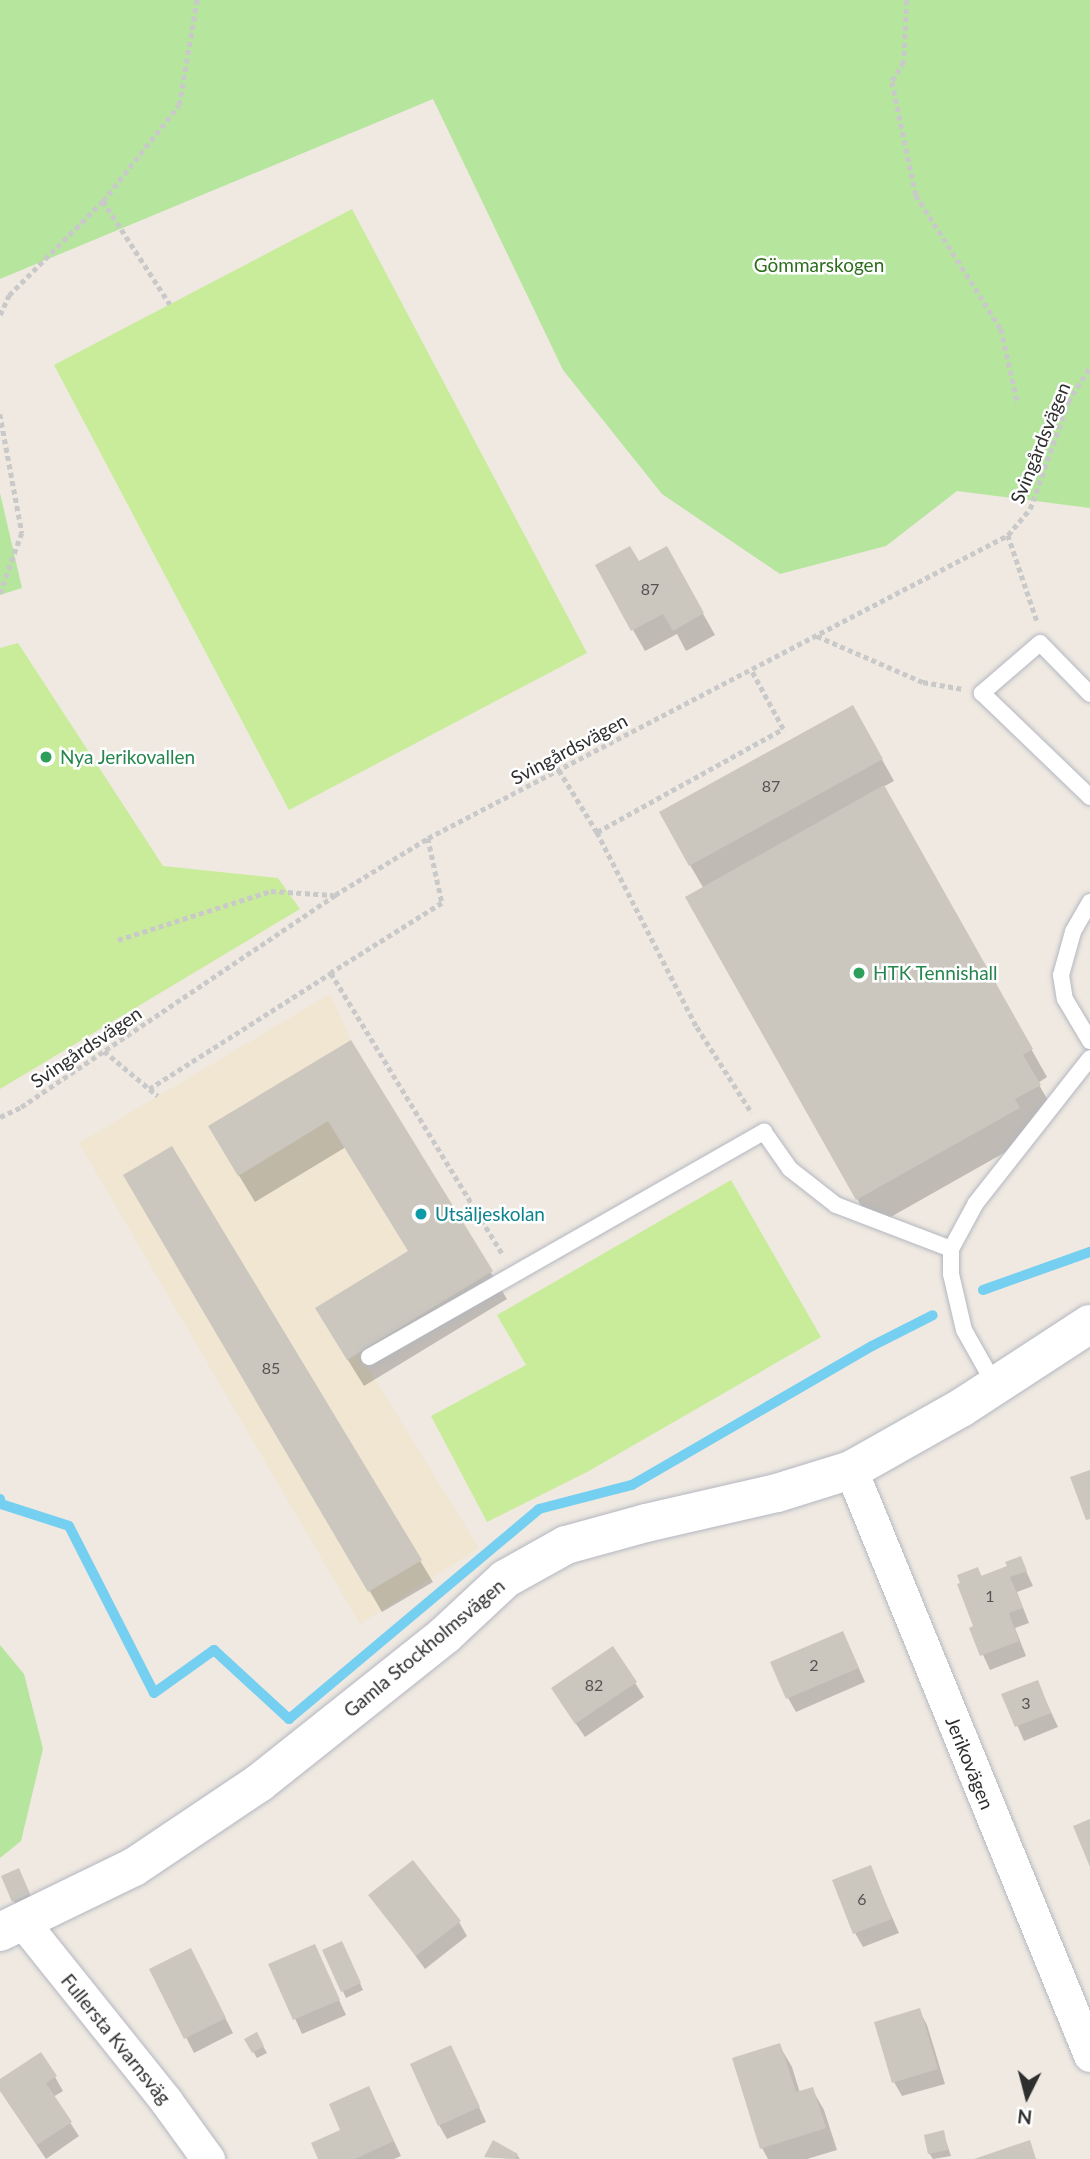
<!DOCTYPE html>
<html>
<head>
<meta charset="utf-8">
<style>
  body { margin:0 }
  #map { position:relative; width:1090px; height:2159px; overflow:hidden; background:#efe9e1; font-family:Lato,sans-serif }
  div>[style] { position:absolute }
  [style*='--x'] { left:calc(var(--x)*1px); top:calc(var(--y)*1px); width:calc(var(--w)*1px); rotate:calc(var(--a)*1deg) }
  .education>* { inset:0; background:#f0e6d1 }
  .green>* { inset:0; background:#b6e59e }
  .pitch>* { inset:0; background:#c9ec9a }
  .shadow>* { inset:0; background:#0003 }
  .stream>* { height:10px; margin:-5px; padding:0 5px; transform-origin:5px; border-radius:5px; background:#75cff0 }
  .building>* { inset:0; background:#cbc7bf }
  .path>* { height:4.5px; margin-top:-2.25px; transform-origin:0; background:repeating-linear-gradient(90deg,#c9c9c9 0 5px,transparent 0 8.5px) }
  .roads { filter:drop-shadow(0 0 2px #b4b7c1) drop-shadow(0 0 2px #b4b7c1) }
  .lane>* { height:16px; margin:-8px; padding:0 8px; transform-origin:8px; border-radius:8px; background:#fff }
  .street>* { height:33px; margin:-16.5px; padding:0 16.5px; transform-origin:16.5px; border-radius:16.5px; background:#fff }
  .secondary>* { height:38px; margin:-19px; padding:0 19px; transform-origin:19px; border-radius:19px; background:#fff }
  .dots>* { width:19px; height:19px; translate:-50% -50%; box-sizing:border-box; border:4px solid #fff; border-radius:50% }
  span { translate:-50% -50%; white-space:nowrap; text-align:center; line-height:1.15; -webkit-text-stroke:5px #fff; paint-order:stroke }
  .number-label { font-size:16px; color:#555452 }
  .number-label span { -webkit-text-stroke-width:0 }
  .park-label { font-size:19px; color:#2c6e1b }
  .street-label { font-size:19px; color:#2e2e2e }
  .leisure-label { font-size:19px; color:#27864d }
  .left { translate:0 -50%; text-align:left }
  .culture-label { font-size:19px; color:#0d838f }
  .north { position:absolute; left:992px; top:2061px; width:70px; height:70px; -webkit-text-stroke:5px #fff; paint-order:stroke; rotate:186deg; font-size:19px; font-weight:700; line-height:28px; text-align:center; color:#2e2e2e }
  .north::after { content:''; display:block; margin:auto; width:24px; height:32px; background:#2e2e2e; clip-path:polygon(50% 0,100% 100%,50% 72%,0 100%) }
</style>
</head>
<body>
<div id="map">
  <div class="education">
    <div style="clip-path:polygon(330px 994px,351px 1040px,494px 1271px,360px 1355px,479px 1548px,360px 1624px,79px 1143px)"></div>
  </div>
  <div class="green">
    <div style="clip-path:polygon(0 0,1090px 0,1090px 508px,957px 491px,886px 546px,780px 574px,662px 494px,563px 370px,433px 99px,0 279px)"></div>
    <div style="clip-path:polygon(0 493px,22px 588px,0 595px)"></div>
    <div style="clip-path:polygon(0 1645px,24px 1674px,43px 1749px,21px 1841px,0 1858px)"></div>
  </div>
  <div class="pitch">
    <div style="clip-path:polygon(352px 209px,587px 653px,289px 810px,54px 365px)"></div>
    <div style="clip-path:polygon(18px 643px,163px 866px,278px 878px,300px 909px,0 1089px,0 648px)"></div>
    <div style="clip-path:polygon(731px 1180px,821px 1337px,587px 1472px,487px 1522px,431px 1416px,526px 1365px,497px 1315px)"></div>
  </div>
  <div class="shadow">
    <div style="clip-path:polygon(666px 548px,715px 635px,686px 651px,677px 634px,645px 651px,633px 630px,638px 563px)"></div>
    <div style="clip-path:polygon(865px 729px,894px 781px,883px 787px,1047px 1077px,1038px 1083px,1055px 1113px,1034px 1136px,873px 1227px,687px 898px,704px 889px,690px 865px)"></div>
    <div style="clip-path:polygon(350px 1042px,507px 1299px,364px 1386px,333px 1336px,410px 1252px,346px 1147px,255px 1202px,226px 1154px)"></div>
    <div style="clip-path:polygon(171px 1148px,433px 1582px,382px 1612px,126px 1175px)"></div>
    <div style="clip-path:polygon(1020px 1558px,1033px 1586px,1017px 1592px,1029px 1623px,1015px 1628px,1026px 1656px,990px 1670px,971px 1629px,975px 1627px,978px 1569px,982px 1577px,1009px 1567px)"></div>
    <div style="clip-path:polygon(613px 1648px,644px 1697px,585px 1737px,561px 1702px)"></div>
    <div style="clip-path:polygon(850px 1648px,865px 1682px,796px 1712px,788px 1698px)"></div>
    <div style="clip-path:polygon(1037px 1682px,1058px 1727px,1024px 1741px,1004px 1695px)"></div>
    <div style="clip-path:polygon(870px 1867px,899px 1933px,863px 1947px,855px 1933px)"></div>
    <div style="clip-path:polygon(22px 1877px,33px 1901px,17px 1908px,14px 1901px)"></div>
    <div style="clip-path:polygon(371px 1895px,459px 1922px,467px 1936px,425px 1969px)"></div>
    <div style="clip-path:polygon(314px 1946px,346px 2015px,302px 2034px,271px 1965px)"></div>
    <div style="clip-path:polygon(345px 1950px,363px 1990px,346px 1998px,324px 1951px)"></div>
    <div style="clip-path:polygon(198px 1965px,233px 2033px,194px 2053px,152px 1970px)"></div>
    <div style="clip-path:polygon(919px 2010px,927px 2025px,945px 2084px,902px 2096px,894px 2082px)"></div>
    <div style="clip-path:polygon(256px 2034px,267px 2053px,257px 2058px,246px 2040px)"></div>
    <div style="clip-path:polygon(779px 2045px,792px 2067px,800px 2093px,812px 2089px,824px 2110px,837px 2150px,807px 2159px,768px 2159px,762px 2148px)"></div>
    <div style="clip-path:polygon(451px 2047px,486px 2122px,447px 2139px,439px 2125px)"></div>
    <div style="clip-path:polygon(55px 2077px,63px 2091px,53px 2097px,79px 2136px,46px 2159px,5px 2098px,0 2081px)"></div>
    <div style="clip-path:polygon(369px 2088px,401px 2156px,394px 2159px,320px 2159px,343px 2131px)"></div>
    <div style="clip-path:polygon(943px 2132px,951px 2156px,933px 2159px,929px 2153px)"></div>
    <div style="clip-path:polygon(517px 2155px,520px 2159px,486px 2157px)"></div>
  </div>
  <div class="stream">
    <div style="--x:983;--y:1290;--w:114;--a:-19.6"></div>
    <div style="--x:0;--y:1499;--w:5;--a:79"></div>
    <div style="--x:1;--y:1504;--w:71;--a:17.9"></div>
    <div style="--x:69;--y:1526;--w:187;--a:63"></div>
    <div style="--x:154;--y:1693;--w:74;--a:-35.6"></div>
    <div style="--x:214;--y:1650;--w:102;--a:42.6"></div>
    <div style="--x:289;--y:1719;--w:326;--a:-40"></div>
    <div style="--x:539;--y:1509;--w:96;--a:-14.5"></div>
    <div style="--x:632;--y:1485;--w:277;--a:-30.1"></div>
    <div style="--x:872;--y:1346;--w:68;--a:-26.9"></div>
  </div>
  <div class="building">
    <div style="clip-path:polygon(630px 546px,639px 561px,667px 546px,704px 613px,673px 631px,663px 614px,631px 631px,595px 565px)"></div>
    <div style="clip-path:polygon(853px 705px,883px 759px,689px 866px,659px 812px)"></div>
    <div style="clip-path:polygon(884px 785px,1033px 1049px,1023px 1055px,1041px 1085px,1015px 1099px,1020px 1108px,856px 1200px,685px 897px)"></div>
    <div style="clip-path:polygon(351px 1040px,493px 1271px,347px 1360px,315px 1308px,408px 1251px,328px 1121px,238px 1176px,208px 1126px)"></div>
    <div style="clip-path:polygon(172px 1146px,422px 1560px,368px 1592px,123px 1175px)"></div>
    <div style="clip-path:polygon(1090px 1470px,1090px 1519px,1086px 1520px,1070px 1477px)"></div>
    <div style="clip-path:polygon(1021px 1556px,1027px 1571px,1010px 1577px,1023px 1608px,1009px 1613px,1019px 1641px,980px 1656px,969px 1628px,973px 1626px,957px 1584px,960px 1583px,957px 1575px,978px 1567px,981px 1576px,1007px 1566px,1005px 1562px)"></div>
    <div style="clip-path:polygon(843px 1631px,859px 1668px,786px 1699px,770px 1662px)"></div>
    <div style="clip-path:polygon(613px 1646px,637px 1682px,575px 1724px,551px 1688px)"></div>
    <div style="clip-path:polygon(1038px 1680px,1051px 1713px,1015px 1727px,1001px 1694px)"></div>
    <div style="clip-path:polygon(1090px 1819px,1090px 1867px,1073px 1826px)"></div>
    <div style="clip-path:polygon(413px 1860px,461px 1921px,416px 1956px,368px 1895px)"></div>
    <div style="clip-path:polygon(871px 1865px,892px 1919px,853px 1934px,832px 1880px)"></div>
    <div style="clip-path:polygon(19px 1868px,30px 1894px,12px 1902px,1px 1876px)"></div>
    <div style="clip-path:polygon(342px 1941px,361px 1983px,341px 1992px,322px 1950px)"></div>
    <div style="clip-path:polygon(315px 1944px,340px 2000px,293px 2020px,268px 1964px)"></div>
    <div style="clip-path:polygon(191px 1948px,226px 2018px,184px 2039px,149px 1969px)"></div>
    <div style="clip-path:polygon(920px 2008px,938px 2069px,892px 2083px,874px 2022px)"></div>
    <div style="clip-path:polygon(257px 2032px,264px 2046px,252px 2053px,244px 2039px)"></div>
    <div style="clip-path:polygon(780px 2043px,796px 2092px,813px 2087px,826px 2128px,760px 2149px,732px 2058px)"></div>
    <div style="clip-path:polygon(451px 2045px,480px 2107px,438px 2126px,410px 2064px)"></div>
    <div style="clip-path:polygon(41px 2052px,57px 2076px,46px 2083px,72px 2122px,37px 2145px,0 2091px,0 2079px)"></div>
    <div style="clip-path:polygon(369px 2086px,394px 2141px,355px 2159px,318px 2159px,311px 2143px,340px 2130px,329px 2104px)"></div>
    <div style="clip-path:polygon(944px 2130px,948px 2150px,928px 2154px,924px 2135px)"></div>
    <div style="clip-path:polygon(493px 2140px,518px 2154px,515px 2159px,484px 2157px)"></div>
    <div style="clip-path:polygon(1030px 2140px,1036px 2159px,974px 2159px)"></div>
  </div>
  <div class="path">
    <div style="--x:907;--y:0;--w:62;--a:92.8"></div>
    <div style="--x:904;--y:62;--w:23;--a:121"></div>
    <div style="--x:892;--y:82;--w:116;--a:78"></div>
    <div style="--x:916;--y:195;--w:159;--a:57.6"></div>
    <div style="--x:1001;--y:329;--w:77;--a:77.2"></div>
    <div style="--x:103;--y:201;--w:123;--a:57"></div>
    <div style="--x:0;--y:315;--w:22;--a:-66"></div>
    <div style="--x:9;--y:295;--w:133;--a:-45"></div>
    <div style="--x:103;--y:201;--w:122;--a:-51.6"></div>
    <div style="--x:179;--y:105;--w:107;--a:-80.3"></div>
    <div style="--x:0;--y:414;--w:121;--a:79.5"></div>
    <div style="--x:22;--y:533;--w:65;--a:109.8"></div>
    <div style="--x:1008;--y:535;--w:91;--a:71.4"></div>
    <div style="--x:817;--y:636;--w:116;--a:23.5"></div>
    <div style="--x:923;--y:682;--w:39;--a:10"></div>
    <div style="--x:559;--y:770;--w:73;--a:58.5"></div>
    <div style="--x:597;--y:832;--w:213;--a:-29"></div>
    <div style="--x:783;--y:729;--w:67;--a:-118.5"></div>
    <div style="--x:597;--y:832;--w:219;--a:62.9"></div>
    <div style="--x:697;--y:1027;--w:102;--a:57.4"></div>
    <div style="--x:428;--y:838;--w:66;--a:77.8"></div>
    <div style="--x:442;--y:903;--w:131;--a:147.8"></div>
    <div style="--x:331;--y:973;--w:330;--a:58.6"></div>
    <div style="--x:118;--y:940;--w:161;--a:-17.8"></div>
    <div style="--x:271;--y:891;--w:62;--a:3.7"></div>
    <div style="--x:104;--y:1051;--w:70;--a:39.8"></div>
    <div style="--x:149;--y:1089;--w:216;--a:-32.5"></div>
    <div style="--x:0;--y:1117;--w:23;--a:-25"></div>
    <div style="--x:21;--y:1107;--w:379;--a:-34"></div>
    <div style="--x:335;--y:895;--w:109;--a:-31.5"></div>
    <div style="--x:428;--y:838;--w:654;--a:-27.58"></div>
    <div style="--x:1008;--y:535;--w:34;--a:-50"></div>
    <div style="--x:1030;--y:509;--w:114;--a:-70.4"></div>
    <div style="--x:1068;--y:402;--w:41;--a:-57.8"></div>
  </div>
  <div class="roads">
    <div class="lane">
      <div style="--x:1090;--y:694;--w:71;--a:-134.4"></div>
      <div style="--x:1040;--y:643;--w:77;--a:139.2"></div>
      <div style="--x:982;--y:693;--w:150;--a:43.9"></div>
      <div style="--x:1090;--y:902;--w:34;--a:120"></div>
      <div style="--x:1073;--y:932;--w:45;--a:105.6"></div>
      <div style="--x:1061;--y:975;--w:24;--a:81"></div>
      <div style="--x:1065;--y:999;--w:49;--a:59.2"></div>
      <div style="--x:369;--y:1357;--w:455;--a:-29.7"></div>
      <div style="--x:764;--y:1132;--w:45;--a:54.9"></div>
      <div style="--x:790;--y:1169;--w:58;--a:38"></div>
      <div style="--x:836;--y:1205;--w:123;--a:20.9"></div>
      <div style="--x:995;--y:1385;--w:63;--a:-119.4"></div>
      <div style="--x:964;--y:1330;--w:57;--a:-103.1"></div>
      <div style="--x:951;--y:1274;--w:25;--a:-90"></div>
      <div style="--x:951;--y:1249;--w:52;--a:-61.5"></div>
      <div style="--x:976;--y:1203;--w:184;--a:-51.8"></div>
    </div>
    <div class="street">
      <div style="--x:851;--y:1470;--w:632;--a:67.78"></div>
      <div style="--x:22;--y:1921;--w:231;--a:51.3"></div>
      <div style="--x:166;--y:2101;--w:72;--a:54.1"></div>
    </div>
    <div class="secondary">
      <div style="--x:0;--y:1932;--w:149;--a:-25.9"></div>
      <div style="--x:134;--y:1867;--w:151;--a:-33.9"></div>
      <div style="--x:259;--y:1783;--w:238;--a:-38.5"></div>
      <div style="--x:445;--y:1635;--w:82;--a:-43"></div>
      <div style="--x:505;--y:1579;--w:70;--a:-29.1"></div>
      <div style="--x:566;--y:1545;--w:83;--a:-15.4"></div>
      <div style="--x:646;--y:1523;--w:134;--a:-12.9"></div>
      <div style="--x:777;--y:1493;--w:77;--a:-17.3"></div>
      <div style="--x:851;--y:1470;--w:126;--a:-29.4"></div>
      <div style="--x:961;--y:1408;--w:154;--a:-33.1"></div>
    </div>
  </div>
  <div class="dots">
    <div style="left:46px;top:757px;background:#2e9e5b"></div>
    <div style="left:859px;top:973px;background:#2e9e5b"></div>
    <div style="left:421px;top:1214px;background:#0f9aa8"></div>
  </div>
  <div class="number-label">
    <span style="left:650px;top:589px">87</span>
    <span style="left:771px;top:786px">87</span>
    <span style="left:271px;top:1368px">85</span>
    <span style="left:990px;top:1596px">1</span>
    <span style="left:814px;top:1665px">2</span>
    <span style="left:594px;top:1685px">82</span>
    <span style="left:1026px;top:1703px">3</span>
    <span style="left:862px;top:1899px">6</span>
  </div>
  <div class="park-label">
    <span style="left:819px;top:265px">Gömmarskogen</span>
  </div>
  <div class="street-label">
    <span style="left:1040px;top:443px;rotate:-68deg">Svingårdsvägen</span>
    <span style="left:569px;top:749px;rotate:-28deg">Svingårdsvägen</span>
    <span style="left:86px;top:1047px;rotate:-34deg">Svingårdsvägen</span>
    <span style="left:424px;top:1648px;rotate:-40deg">Gamla Stockholmsvägen</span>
    <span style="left:970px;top:1763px;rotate:68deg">Jerikovägen</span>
    <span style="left:116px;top:2039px;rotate:51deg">Fullersta Kvarnsväg</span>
  </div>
  <div class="leisure-label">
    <span class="left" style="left:60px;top:757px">Nya Jerikovallen</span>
    <span class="left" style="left:873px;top:973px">HTK Tennishall</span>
  </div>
  <div class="culture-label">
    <span class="left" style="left:435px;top:1214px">Utsäljeskolan</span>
  </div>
  <div class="north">N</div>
</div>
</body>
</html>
